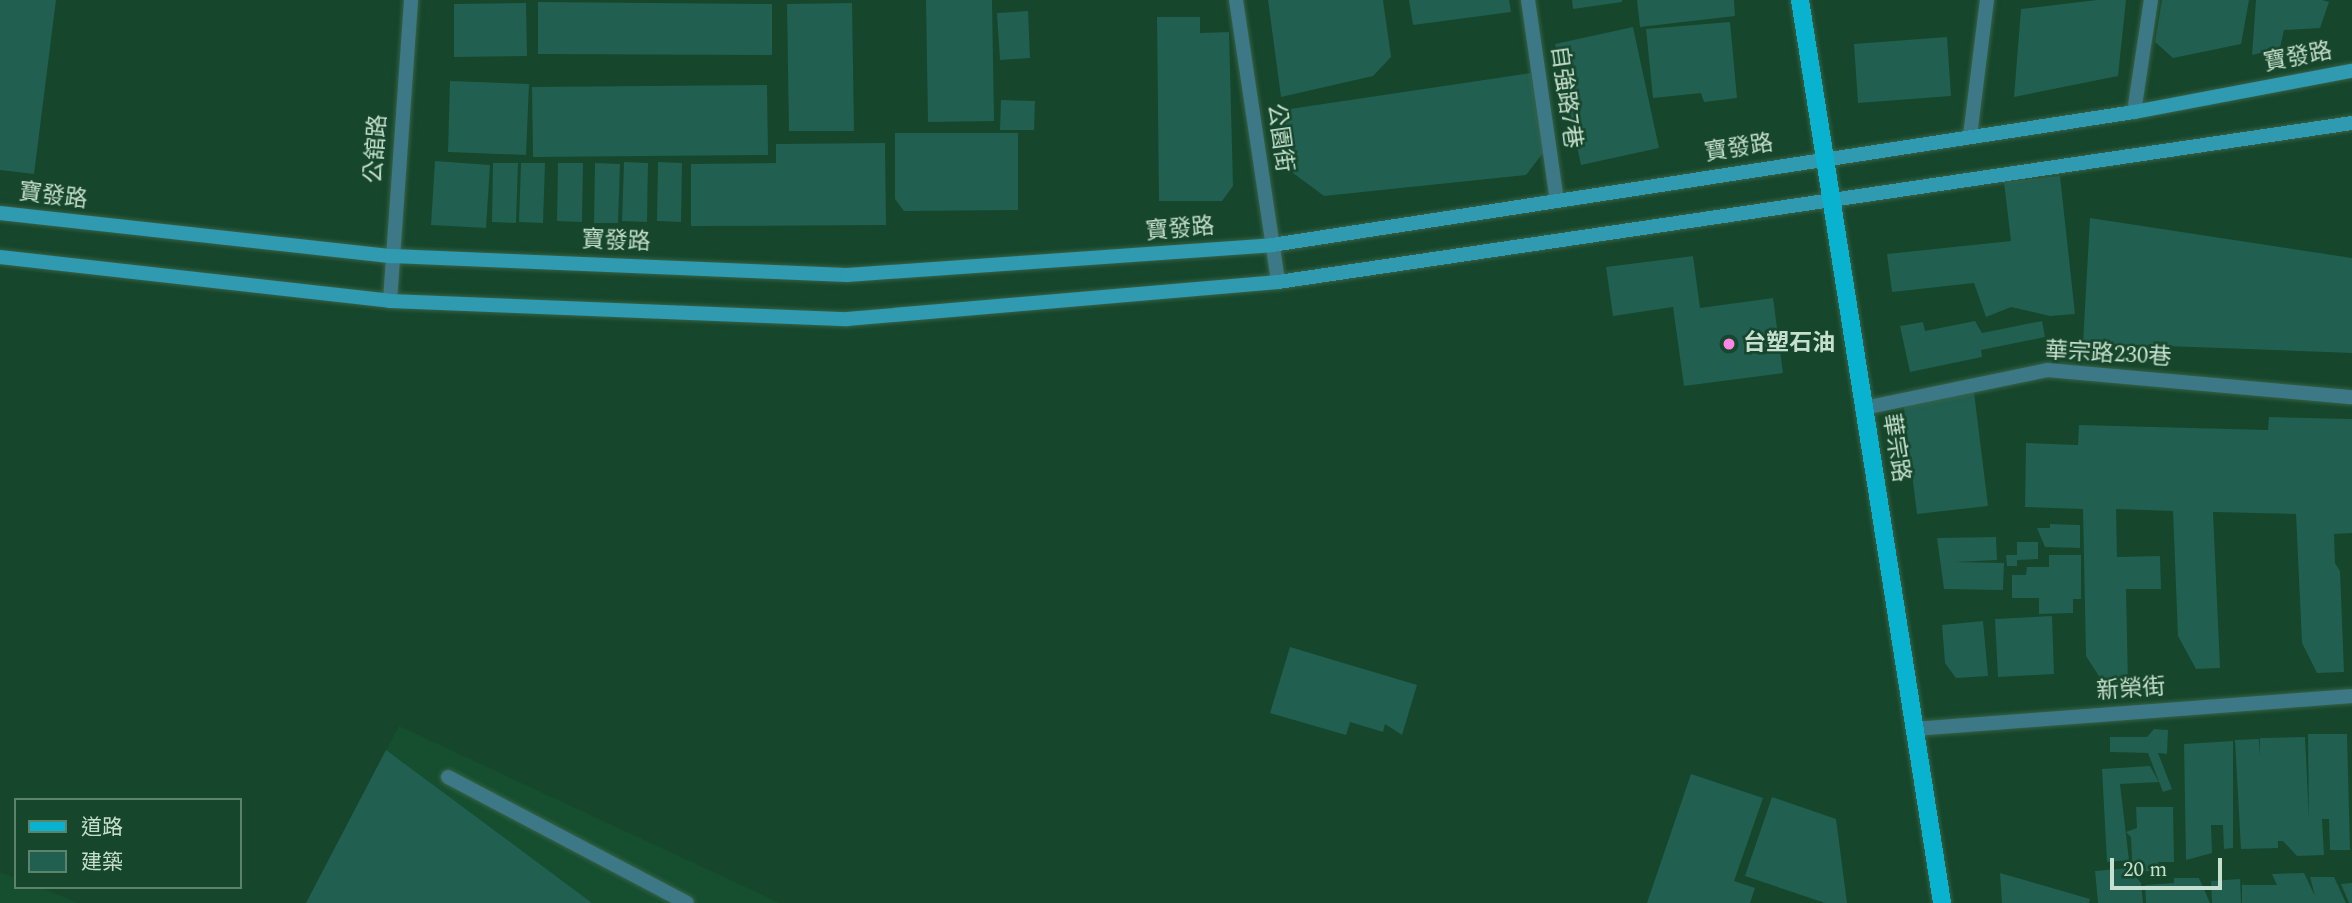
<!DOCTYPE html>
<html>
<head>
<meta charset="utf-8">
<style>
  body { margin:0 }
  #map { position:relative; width:2352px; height:903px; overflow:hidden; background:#16462b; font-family:Spectral,"Noto Sans TC",serif }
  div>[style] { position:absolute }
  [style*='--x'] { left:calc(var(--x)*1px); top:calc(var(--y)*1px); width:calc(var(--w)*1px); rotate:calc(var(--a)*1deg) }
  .built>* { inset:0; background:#154f2f }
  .building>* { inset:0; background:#215f51 }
  .roads { filter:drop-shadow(0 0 2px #366248) drop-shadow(0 0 2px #366248) }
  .lane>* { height:14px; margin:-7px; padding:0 7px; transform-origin:7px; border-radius:7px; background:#3d7886 }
  .street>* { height:14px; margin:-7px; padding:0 7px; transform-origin:7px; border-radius:7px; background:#3d7886 }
  .secondary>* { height:14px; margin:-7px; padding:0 7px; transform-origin:7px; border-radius:7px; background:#2f9ab0 }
  .primary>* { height:18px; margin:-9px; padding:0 9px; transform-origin:9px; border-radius:9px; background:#09b3d0 }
  .dots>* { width:19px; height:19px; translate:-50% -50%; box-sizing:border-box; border:4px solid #16462b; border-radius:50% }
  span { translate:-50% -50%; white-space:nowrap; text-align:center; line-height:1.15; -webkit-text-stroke:5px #16462b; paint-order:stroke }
  .street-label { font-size:23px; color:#c6dfce }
  .poi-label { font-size:23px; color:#c6dfce; font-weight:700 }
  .left { translate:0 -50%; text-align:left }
  .legend { position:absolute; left:14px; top:798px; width:228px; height:91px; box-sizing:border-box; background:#16462b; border:2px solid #5c836c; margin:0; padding:9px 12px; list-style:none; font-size:21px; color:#c6dfce }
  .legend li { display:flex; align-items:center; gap:14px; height:35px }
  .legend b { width:35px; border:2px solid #5c836c }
  .scale { position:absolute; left:2110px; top:858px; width:112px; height:32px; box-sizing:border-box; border:4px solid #c6dfce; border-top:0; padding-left:9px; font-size:21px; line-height:24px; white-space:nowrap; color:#c6dfce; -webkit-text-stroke:5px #16462b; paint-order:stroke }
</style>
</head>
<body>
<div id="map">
  <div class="built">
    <div style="clip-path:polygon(399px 726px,780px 903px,306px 903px)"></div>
    <div style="clip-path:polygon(0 872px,16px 878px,16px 887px,39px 887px,79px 903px,0 903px)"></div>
  </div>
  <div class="building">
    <div style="clip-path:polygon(0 0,56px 0,34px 174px,0 170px)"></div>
    <div style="clip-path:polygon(926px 0,992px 0,994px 121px,928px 122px)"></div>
    <div style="clip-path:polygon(1268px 0,1383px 0,1391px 57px,1373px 76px,1281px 97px)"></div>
    <div style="clip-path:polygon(1409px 0,1509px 0,1511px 12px,1413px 25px)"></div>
    <div style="clip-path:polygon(1572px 0,1622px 0,1622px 2px,1573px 9px)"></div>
    <div style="clip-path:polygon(1637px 0,1734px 0,1735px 16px,1640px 27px)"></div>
    <div style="clip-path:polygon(2097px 0,2126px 0,2118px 76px,2014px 97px,2021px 9px)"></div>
    <div style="clip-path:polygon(2162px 0,2249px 0,2241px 44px,2173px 58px,2155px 42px)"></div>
    <div style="clip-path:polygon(2256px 0,2322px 0,2329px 2px,2320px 28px,2284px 30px,2280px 48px,2252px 55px)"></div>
    <div style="clip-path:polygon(538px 2px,772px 4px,772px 55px,538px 54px)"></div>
    <div style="clip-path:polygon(526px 3px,527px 56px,454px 57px,454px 4px)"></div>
    <div style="clip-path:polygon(852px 3px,854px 131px,789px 131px,787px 4px)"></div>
    <div style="clip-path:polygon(1028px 11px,1030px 58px,1000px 60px,997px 13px)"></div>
    <div style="clip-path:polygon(1157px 17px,1200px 17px,1200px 33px,1229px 32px,1233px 186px,1222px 201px,1159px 201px)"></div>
    <div style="clip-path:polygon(1730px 22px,1737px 98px,1704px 102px,1701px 93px,1653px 98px,1646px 29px)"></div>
    <div style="clip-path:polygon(1633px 27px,1659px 148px,1581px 165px,1555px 44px)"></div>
    <div style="clip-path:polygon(1947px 37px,1951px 96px,1858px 103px,1854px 44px)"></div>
    <div style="clip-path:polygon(1531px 73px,1543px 153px,1526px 175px,1324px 196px,1293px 173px,1283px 110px)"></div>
    <div style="clip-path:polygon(450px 81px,529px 84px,526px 155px,448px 152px)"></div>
    <div style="clip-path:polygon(767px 85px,768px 155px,533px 157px,532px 87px)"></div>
    <div style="clip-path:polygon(1001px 100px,1035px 101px,1034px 130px,1000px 130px)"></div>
    <div style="clip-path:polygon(895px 133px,1018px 133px,1018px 210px,904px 211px,895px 199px)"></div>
    <div style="clip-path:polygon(885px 143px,886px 225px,691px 226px,691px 164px,776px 163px,776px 144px)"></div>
    <div style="clip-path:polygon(435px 161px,490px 165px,486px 228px,431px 225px)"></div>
    <div style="clip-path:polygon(624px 162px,648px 163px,647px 222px,622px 221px)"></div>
    <div style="clip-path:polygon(658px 162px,682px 163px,681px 222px,657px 221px)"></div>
    <div style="clip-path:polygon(493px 163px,518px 163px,516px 223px,492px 222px)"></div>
    <div style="clip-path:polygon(521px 163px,545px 163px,543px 223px,519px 222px)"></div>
    <div style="clip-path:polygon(558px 163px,583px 163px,582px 222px,557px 221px)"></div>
    <div style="clip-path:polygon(595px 163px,620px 164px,618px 223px,594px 223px)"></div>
    <div style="clip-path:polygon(2060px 176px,2075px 314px,2050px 316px,2011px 307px,1986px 317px,1974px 283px,1892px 292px,1887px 254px,2011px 241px,2004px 182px)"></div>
    <div style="clip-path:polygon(2090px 218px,2352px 258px,2352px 353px,2083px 343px)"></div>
    <div style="clip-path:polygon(1693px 256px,1700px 308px,1773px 298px,1783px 373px,1684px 386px,1673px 307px,1613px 316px,1606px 267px)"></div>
    <div style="clip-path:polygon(1975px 321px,1982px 333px,2042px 321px,2045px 337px,1981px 350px,1982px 357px,1910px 372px,1900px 326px,1923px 322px,1925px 331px)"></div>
    <div style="clip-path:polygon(1974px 392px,1988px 506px,1917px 514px,1903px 400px)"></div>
    <div style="clip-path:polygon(2269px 417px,2352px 419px,2352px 533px,2334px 534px,2335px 563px,2340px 571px,2344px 672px,2317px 673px,2302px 643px,2296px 514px,2213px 512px,2220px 668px,2196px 669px,2178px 636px,2173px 511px,2116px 509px,2117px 557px,2160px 556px,2161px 589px,2126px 589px,2128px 683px,2104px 684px,2086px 656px,2083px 509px,2025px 507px,2026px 443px,2078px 445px,2079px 425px,2268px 430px)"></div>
    <div style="clip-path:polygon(2050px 524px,2080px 525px,2080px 548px,2045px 547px,2037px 528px,2050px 528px)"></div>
    <div style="clip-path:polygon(1996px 537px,1997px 560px,1955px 562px,2004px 563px,2003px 590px,1944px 589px,1937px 538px)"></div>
    <div style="clip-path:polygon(2017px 542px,2038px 542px,2038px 559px,2017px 560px,2017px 566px,2007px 566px,2006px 555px,2017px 555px)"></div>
    <div style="clip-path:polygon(2049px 555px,2081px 555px,2081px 599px,2073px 599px,2073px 613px,2039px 614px,2039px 598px,2012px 598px,2012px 575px,2026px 575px,2027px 567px,2049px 567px)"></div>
    <div style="clip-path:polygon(2052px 616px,2054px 674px,1998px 677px,1995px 619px)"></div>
    <div style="clip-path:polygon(1983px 621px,1988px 676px,1956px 678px,1945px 663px,1942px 625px)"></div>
    <div style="clip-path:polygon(1290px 647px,1417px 685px,1402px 735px,1385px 724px,1383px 732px,1350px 722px,1346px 735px,1270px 713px)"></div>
    <div style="clip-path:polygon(2154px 729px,2168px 730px,2167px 754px,2158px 753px,2172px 789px,2163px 792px,2148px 753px,2110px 752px,2110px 737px,2147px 737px)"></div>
    <div style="clip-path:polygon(2308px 734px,2347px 734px,2350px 850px,2330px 850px,2329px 819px,2322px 819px,2324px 855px,2297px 856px,2283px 841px,2278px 841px,2278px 848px,2241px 849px,2235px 740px,2259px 739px,2260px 758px,2260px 738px,2305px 737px,2309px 819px)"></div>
    <div style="clip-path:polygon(2233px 741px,2233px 848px,2224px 849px,2223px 825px,2211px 825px,2212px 853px,2186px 860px,2184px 744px)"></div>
    <div style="clip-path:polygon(386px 750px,592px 903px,306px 903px)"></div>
    <div style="clip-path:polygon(2150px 766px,2159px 782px,2120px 784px,2129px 860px,2107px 862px,2102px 769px)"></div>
    <div style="clip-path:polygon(1691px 774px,1763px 798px,1734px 881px,1755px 888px,1750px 903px,1647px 903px)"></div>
    <div style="clip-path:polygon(1772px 797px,1836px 819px,1847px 903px,1825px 903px,1745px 876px)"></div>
    <div style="clip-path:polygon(2136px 807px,2173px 807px,2174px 862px,2158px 862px,2161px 870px,2137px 872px,2132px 860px,2131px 837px,2126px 832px,2137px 828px)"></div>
    <div style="clip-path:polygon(2129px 868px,2141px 883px,2143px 903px,2098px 903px,2095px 871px)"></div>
    <div style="clip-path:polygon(2000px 873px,2090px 899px,2089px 903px,2002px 903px)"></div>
    <div style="clip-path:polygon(2304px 873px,2315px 896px,2310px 877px,2334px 877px,2346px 903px,2242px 903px,2242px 885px,2277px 885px,2272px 874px)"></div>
    <div style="clip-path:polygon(2174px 878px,2199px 878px,2210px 903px,2146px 903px,2145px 885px,2174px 883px)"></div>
    <div style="clip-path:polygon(2240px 879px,2241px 903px,2212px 903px,2211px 881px)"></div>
    <div style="clip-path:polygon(2352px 883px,2352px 903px,2349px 903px,2341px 884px)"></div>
  </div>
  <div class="roads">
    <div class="lane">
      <div style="--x:1528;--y:0;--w:203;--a:81.8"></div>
      <div style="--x:2134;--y:112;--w:113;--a:-81.4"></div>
      <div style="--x:1970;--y:136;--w:137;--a:-82.9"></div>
      <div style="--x:1864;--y:408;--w:187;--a:-11.7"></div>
      <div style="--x:2047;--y:370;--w:306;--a:5.1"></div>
      <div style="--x:448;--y:777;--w:270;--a:27.8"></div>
    </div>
    <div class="street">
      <div style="--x:1236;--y:0;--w:285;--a:81.5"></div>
      <div style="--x:390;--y:301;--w:302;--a:-86"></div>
      <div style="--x:1914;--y:729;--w:439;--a:-4.3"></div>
    </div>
    <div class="secondary">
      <div style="--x:0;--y:213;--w:394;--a:6.3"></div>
      <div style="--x:392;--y:256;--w:455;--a:2.4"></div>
      <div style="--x:847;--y:275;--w:426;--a:-4"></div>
      <div style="--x:1272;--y:245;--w:872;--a:-8.77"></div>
      <div style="--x:2134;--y:112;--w:222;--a:-10.7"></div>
      <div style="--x:0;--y:257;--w:392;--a:6.4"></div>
      <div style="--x:390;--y:301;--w:457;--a:2.3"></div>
      <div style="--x:847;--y:319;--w:433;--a:-4.9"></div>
      <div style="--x:1278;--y:282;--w:1086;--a:-8.42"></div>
    </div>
    <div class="primary">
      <div style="--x:1800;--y:0;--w:914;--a:81.06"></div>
    </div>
  </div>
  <div class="dots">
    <div style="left:1729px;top:344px;background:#fb86e5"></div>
  </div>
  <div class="street-label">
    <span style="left:2298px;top:58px;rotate:-11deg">寶發路</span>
    <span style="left:1565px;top:97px;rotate:82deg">自強路7巷</span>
    <span style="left:1279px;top:138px;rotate:82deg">公園街</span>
    <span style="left:377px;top:149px;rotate:-86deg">公舘路</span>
    <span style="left:1739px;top:149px;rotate:-9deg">寶發路</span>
    <span style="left:53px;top:197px;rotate:7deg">寶發路</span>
    <span style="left:1180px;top:230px;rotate:-5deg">寶發路</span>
    <span style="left:616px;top:242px;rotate:2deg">寶發路</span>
    <span style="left:2108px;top:355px;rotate:3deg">華宗路230巷</span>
    <span style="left:1895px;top:448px;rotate:81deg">華宗路</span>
    <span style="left:2131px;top:690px;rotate:-4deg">新榮街</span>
  </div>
  <div class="poi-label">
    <span class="left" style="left:1743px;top:344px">台塑石油</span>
  </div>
  <ul class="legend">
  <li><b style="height:9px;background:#09b3d0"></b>道路</li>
  <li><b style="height:19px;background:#215f51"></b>建築</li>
  </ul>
  <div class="scale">20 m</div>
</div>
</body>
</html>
